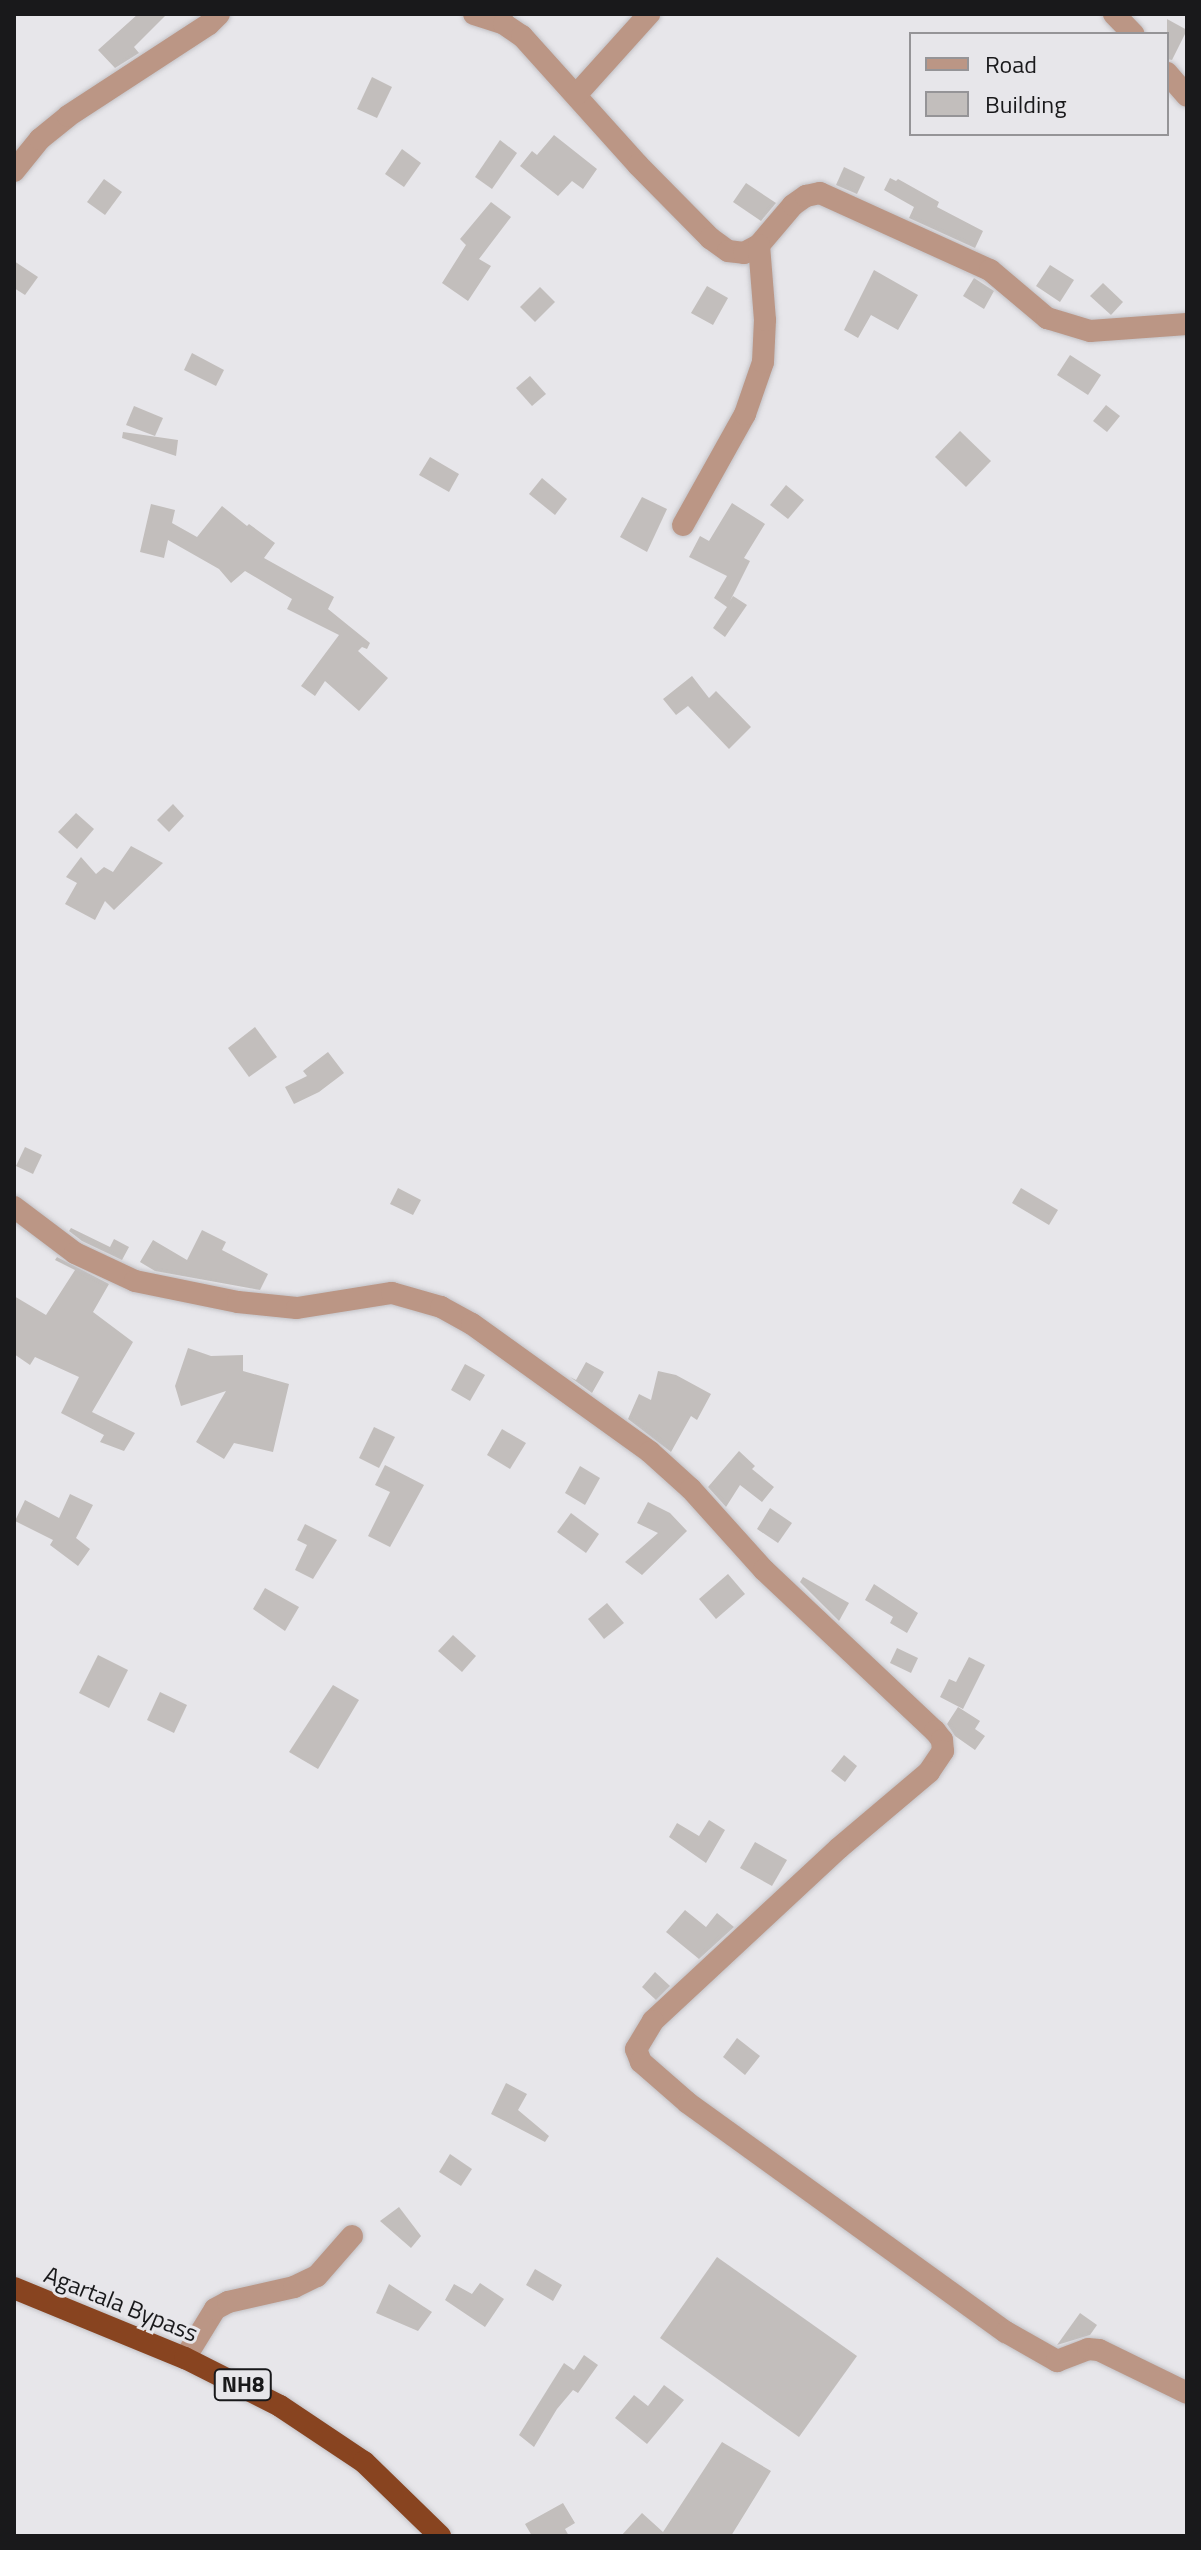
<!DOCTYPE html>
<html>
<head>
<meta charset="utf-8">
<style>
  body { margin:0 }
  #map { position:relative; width:1201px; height:2550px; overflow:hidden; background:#e7e6ea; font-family:"Titillium Web",sans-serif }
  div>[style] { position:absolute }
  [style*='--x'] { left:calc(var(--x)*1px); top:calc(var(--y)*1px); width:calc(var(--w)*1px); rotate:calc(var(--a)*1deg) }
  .building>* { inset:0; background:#c2bebc }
  .roads { filter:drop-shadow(0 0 2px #c2c1c5) drop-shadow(0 0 2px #c2c1c5) }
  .minor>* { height:22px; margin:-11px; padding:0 11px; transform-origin:11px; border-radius:11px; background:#bb9685 }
  .trunk>* { height:22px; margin:-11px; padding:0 11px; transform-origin:11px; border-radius:11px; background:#884420 }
  span { translate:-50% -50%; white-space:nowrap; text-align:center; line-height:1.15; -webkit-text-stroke:6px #e7e6ea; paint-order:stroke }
  .shield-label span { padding:2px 6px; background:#e7e6ea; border:2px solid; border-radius:6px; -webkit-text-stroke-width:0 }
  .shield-label { font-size:22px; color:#19191b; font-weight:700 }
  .street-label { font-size:24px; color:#19191b }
  .frame { position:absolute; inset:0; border:16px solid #19191b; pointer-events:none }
  .legend { position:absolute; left:909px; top:32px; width:260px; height:104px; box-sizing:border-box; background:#e7e6ea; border:2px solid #959497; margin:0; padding:10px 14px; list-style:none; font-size:24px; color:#19191b }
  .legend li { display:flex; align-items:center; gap:16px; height:40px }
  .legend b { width:40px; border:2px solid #959497 }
</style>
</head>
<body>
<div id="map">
  <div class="building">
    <div style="clip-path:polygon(138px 14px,167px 14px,134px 47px,139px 53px,115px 68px,98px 50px)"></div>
    <div style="clip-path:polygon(1167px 19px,1187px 30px,1172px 60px,1167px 59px)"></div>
    <div style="clip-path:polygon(372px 77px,392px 87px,377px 118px,357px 109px)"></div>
    <div style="clip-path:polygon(554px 135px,597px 169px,583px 189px,572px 181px,558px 196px,520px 166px,532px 151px,537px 155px)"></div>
    <div style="clip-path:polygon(500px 140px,517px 153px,492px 189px,475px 177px)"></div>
    <div style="clip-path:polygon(402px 149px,421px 163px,404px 187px,385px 174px)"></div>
    <div style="clip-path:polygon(844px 167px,865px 177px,857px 194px,836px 185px)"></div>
    <div style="clip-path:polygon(890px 178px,896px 181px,898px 179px,939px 202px,937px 207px,983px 231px,975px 248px,909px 218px,914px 207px,884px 190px)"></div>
    <div style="clip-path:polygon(104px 179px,122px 192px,105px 215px,87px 202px)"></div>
    <div style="clip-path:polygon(746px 183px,776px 203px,761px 221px,733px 202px)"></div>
    <div style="clip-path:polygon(491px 202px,511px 217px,479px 259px,491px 266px,468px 301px,442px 283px,466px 245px,460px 239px)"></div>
    <div style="clip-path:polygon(14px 261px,38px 277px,25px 295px,14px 288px)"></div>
    <div style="clip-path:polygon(1050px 265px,1074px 280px,1060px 302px,1036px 286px)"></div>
    <div style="clip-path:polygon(874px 270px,918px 295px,898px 330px,871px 315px,858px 338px,844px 330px)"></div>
    <div style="clip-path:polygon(974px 278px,994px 291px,984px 309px,963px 296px)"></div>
    <div style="clip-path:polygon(1103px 283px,1123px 302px,1111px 315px,1090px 296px)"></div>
    <div style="clip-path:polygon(707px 286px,728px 298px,713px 325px,691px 313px)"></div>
    <div style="clip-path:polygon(540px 287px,555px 302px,535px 322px,520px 307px)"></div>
    <div style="clip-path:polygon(192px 353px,224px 370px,216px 386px,184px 370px)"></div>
    <div style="clip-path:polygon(1070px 355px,1101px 375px,1088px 395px,1057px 375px)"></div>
    <div style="clip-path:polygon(530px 376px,546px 394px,532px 406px,516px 388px)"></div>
    <div style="clip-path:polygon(1106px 405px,1120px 416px,1107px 432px,1093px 421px)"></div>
    <div style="clip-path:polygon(134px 406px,163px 418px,155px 436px,126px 425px)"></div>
    <div style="clip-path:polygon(960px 431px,991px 461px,966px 487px,935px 457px)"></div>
    <div style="clip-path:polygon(123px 432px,178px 440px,176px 456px,122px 438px)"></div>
    <div style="clip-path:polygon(430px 457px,459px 474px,449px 492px,419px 475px)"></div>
    <div style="clip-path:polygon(542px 478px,567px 499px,555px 515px,529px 494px)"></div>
    <div style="clip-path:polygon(786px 485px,804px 500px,788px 519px,770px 505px)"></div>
    <div style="clip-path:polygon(642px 497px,667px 509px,647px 552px,620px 537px)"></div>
    <div style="clip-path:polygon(732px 503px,765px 524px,744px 558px,750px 561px,730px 601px,733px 596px,747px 605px,725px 637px,713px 628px,727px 607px,714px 598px,727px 576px,689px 557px,700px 536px,709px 541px)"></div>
    <div style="clip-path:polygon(151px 504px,175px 510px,172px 523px,197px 537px,222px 506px,247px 526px,249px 524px,275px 543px,264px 558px,334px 597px,328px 609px,370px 643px,367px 649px,362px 647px,358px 651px,388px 678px,359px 711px,325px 681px,315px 696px,301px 686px,339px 635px,287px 609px,292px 599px,245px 571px,231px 583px,219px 569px,168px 540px,164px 558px,140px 552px)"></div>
    <div style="clip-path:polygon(692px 676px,709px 698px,716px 691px,751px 727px,729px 749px,688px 706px,676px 715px,663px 699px)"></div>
    <div style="clip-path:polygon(173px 804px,184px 816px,169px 832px,157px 820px)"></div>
    <div style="clip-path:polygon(76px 813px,94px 829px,77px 849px,58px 832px)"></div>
    <div style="clip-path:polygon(131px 846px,163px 863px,114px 910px,105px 901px,95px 920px,65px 904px,77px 883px,66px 877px,81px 857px,96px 874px,104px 867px,113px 872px)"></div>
    <div style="clip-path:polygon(255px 1027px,277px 1057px,249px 1077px,228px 1048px)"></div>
    <div style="clip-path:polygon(328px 1052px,344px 1073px,319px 1092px,294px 1104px,285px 1087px,307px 1076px,303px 1071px)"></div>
    <div style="clip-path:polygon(25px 1147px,42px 1155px,33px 1174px,16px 1166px)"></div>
    <div style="clip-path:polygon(398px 1188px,421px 1200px,413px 1215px,390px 1204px)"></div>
    <div style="clip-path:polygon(1021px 1188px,1058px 1210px,1049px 1225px,1012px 1203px)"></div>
    <div style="clip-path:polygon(71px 1228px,110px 1247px,114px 1239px,129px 1247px,122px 1260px,82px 1241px,69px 1231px)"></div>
    <div style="clip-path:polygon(202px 1230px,226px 1242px,222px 1250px,268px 1274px,260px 1290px,155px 1271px,140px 1262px,153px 1240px,187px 1260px)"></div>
    <div style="clip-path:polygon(57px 1257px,109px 1284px,93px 1312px,133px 1342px,92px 1412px,135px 1433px,124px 1451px,100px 1442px,104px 1435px,61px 1413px,79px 1377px,35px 1357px,30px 1365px,14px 1354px,14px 1296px,46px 1315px,75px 1270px,55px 1260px)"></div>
    <div style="clip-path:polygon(188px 1348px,211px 1356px,243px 1355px,243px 1371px,289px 1384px,273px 1452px,234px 1443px,224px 1459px,196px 1442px,226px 1391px,181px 1406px,175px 1386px)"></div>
    <div style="clip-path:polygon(586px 1362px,604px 1372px,592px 1393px,570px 1377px,576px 1380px)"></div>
    <div style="clip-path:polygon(465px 1364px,485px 1375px,470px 1401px,451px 1390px)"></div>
    <div style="clip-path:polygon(658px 1371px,676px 1375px,711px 1394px,697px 1420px,691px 1416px,671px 1452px,628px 1419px,639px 1394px,651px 1400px)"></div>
    <div style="clip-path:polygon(374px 1427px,395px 1437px,379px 1468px,359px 1458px)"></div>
    <div style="clip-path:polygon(502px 1429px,526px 1443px,510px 1469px,487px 1455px)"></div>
    <div style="clip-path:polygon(739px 1451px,755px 1466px,752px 1469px,774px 1487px,762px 1502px,740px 1485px,726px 1507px,708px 1487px)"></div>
    <div style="clip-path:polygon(385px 1465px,424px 1485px,390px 1547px,368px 1536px,390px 1492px,375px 1485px)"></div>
    <div style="clip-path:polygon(580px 1466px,600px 1478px,585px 1505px,565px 1493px)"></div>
    <div style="clip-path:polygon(70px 1494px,93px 1505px,76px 1538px,90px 1549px,78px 1566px,50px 1545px,53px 1540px,15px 1521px,25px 1500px,59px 1518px)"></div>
    <div style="clip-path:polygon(648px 1502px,670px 1513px,687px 1531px,642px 1575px,625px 1562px,658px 1533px,637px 1523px)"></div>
    <div style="clip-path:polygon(770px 1508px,792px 1523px,778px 1543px,757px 1529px)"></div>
    <div style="clip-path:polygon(571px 1513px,599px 1534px,586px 1553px,557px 1532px)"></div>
    <div style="clip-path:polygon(305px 1524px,337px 1540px,313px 1579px,295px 1570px,307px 1545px,297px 1540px)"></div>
    <div style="clip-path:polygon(728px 1574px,745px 1594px,716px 1619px,699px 1599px)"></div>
    <div style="clip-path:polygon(803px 1577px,849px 1603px,839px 1621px,800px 1582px)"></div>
    <div style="clip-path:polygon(874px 1584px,918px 1613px,907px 1633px,890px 1623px,893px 1617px,865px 1600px)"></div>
    <div style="clip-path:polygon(265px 1588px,299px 1607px,285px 1631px,253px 1609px)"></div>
    <div style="clip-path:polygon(607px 1603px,624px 1623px,604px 1639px,588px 1619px)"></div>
    <div style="clip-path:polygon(453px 1635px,476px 1656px,462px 1672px,438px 1651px)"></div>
    <div style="clip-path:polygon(897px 1648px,918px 1658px,911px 1673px,890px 1663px)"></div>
    <div style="clip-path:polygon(98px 1655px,128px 1670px,109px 1708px,79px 1693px)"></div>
    <div style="clip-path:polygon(969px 1657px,985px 1665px,963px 1709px,940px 1697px,949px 1679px,956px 1682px)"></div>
    <div style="clip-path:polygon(333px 1685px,359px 1700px,318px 1769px,289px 1752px)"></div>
    <div style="clip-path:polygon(160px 1692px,187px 1705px,174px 1733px,147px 1720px)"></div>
    <div style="clip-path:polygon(958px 1707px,980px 1721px,975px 1729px,985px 1736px,975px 1750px,955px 1736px,947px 1724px)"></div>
    <div style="clip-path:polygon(844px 1755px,857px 1766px,845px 1782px,831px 1771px)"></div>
    <div style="clip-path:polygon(709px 1820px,725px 1830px,706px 1863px,669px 1837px,677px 1823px,699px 1836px)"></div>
    <div style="clip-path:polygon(755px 1842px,787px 1860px,772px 1886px,740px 1868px)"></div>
    <div style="clip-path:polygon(685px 1910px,706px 1927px,717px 1913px,734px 1927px,699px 1959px,666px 1932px)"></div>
    <div style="clip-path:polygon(655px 1972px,670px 1986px,656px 2000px,642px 1987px)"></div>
    <div style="clip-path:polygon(737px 2038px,760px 2056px,745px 2075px,723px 2057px)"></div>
    <div style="clip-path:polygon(506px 2083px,527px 2094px,518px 2110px,549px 2136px,545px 2142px,491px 2114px)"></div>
    <div style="clip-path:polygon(450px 2154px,472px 2169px,461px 2186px,439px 2172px)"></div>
    <div style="clip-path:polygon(399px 2207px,421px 2236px,411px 2248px,380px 2221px)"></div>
    <div style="clip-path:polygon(717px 2257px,857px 2356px,799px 2437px,660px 2338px)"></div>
    <div style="clip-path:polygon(535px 2269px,562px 2285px,553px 2301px,526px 2285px)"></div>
    <div style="clip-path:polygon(480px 2283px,504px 2299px,485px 2327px,445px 2300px,454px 2284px,472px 2294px)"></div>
    <div style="clip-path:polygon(389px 2284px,432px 2312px,418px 2331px,376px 2313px)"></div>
    <div style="clip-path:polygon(1080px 2313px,1097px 2325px,1090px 2335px,1057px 2345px)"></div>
    <div style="clip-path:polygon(584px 2355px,598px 2365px,578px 2393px,573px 2390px,557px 2409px,534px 2447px,519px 2435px,564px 2363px,574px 2370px)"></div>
    <div style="clip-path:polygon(664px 2385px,684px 2400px,647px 2444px,615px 2418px,634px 2395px,648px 2406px)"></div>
    <div style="clip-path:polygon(722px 2442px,771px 2471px,731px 2536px,621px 2536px,642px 2513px,663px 2532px)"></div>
    <div style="clip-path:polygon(563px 2503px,575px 2523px,565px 2529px,569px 2536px,532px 2536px,525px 2524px)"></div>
  </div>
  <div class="roads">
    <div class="minor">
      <div style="--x:474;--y:14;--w:32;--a:18"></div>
      <div style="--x:504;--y:24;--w:22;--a:34"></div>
      <div style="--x:522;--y:36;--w:173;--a:48"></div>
      <div style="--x:638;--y:165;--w:103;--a:45.4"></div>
      <div style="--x:710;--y:238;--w:22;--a:36"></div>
      <div style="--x:728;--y:251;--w:16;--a:7"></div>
      <div style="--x:744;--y:253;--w:17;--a:-28"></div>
      <div style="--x:759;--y:245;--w:52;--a:-49.6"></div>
      <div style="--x:793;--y:205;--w:16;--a:-35"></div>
      <div style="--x:806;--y:196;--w:14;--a:-12"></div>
      <div style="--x:820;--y:193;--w:187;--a:24.4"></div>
      <div style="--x:990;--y:270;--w:75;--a:40.1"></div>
      <div style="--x:1047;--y:318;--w:45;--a:16.8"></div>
      <div style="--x:1090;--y:331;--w:97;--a:-4.1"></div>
      <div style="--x:1114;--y:14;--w:28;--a:46"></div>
      <div style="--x:1167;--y:73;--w:30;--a:49"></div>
      <div style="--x:577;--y:94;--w:108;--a:-48"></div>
      <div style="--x:14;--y:171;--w:41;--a:-50.9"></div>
      <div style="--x:40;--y:139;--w:36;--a:-39"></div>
      <div style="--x:68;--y:116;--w:168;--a:-33.1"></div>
      <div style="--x:209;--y:24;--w:14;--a:-45"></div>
      <div style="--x:683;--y:525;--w:127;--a:-60.8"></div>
      <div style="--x:745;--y:414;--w:55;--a:-70.9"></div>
      <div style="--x:763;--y:362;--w:42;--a:-87.3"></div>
      <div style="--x:765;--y:320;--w:75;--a:-94.6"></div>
      <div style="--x:14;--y:1207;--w:76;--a:37"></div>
      <div style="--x:75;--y:1253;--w:66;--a:25"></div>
      <div style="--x:135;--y:1281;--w:105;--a:11.5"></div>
      <div style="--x:238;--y:1302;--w:59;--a:5.8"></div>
      <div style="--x:297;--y:1308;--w:96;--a:-9"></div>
      <div style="--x:392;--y:1293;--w:51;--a:15.9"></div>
      <div style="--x:441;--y:1307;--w:35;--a:29"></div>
      <div style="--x:472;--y:1324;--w:219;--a:35.7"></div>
      <div style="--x:650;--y:1452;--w:55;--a:42.1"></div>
      <div style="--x:691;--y:1489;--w:109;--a:48"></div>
      <div style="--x:764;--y:1570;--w:235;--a:43.3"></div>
      <div style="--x:935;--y:1731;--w:11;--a:52"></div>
      <div style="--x:942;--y:1740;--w:11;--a:85"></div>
      <div style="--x:943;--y:1751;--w:25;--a:124"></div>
      <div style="--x:929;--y:1772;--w:118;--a:139.8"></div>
      <div style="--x:839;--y:1848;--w:254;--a:137.1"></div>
      <div style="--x:653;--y:2021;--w:33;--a:121"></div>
      <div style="--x:636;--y:2049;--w:14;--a:69"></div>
      <div style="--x:641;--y:2062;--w:62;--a:41.1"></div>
      <div style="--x:688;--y:2103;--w:392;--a:35.8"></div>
      <div style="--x:1006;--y:2332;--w:59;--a:29.6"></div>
      <div style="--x:1057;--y:2361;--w:33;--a:-21"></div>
      <div style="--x:1088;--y:2349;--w:11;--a:5"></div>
      <div style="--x:1099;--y:2350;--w:98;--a:26"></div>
      <div style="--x:185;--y:2358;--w:57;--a:-58.5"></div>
      <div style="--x:215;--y:2309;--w:15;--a:-28"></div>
      <div style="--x:228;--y:2302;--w:68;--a:-12.8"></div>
      <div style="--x:294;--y:2287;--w:25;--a:-26"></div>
      <div style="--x:317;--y:2276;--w:53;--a:-48.8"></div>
    </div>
    <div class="trunk">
      <div style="--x:14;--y:2288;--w:185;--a:22.3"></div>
      <div style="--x:185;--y:2358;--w:106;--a:26.8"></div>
      <div style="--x:280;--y:2406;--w:101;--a:33.7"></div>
      <div style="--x:364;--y:2462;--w:106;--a:44.2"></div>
    </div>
  </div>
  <div class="shield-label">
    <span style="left:243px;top:2385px">NH8</span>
  </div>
  <div class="street-label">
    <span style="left:121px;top:2304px;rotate:22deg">Agartala Bypass</span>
  </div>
  <div class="frame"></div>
  <ul class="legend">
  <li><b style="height:10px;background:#bb9685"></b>Road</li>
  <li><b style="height:22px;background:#c2bebc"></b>Building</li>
  </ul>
</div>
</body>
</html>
